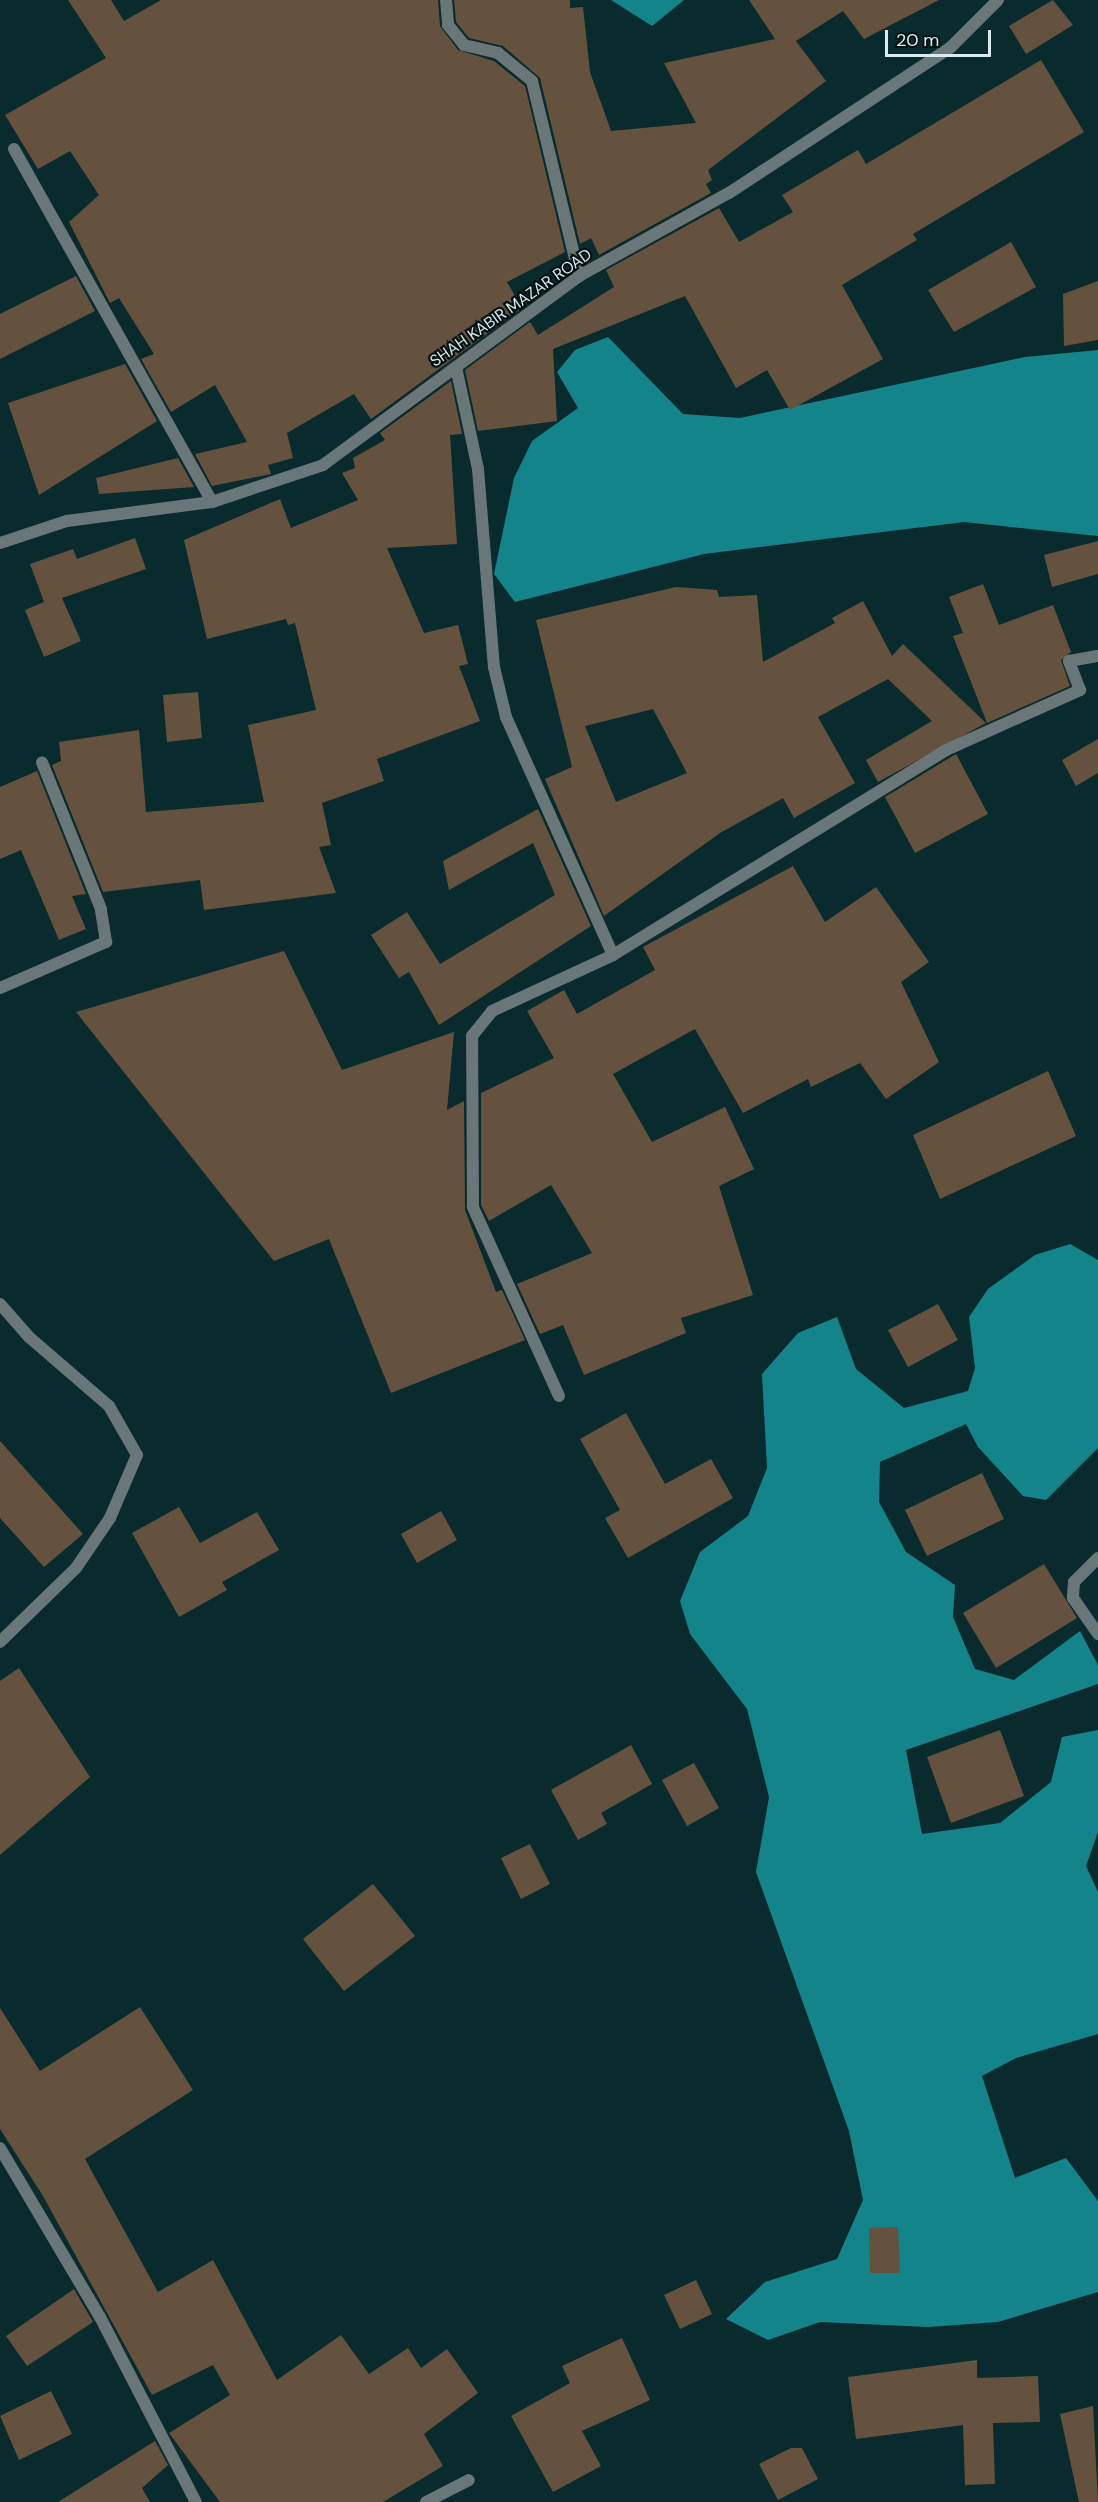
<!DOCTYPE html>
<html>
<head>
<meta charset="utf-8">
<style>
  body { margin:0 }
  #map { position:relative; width:1098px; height:2502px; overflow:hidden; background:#092b2d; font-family:"DM Sans",sans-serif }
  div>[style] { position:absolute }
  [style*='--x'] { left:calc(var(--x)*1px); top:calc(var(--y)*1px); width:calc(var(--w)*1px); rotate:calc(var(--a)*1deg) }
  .water>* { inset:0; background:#14848b }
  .building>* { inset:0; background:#64523f }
  .minor>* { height:12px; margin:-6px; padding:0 6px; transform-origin:6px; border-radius:6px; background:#697778 }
  .tertiary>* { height:12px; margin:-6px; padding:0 6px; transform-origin:6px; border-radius:6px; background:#697778 }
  span { translate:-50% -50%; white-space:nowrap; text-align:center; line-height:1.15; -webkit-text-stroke:4.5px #051112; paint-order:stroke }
  .street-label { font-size:16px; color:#daeced }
  .scale { position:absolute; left:885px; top:30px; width:106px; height:27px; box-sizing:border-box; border:3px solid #daeced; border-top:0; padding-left:8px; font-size:18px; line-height:21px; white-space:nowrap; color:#daeced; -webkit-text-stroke:4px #051112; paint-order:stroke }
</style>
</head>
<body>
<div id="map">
  <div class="water">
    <div style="clip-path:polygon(611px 0,684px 0,652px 26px)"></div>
    <div style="clip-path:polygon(608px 337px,683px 414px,740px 418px,1025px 357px,1098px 350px,1098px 536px,964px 522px,704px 554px,515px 602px,494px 574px,514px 478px,532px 441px,578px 408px,557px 372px,575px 350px)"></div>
    <div style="clip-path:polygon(1070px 1244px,1098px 1260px,1098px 1448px,1046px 1500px,1023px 1496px,978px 1447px,966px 1424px,880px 1462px,879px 1502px,906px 1552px,955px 1585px,953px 1617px,975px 1669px,1014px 1680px,1080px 1631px,1098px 1665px,1098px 1684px,906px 1750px,922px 1834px,1000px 1823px,1051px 1782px,1062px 1737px,1098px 1730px,1098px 1832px,1086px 1866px,1098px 1892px,1098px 2034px,1016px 2058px,982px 2076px,1015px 2178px,1066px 2158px,1098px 2201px,1098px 2292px,998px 2322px,928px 2327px,820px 2322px,768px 2340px,726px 2319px,765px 2282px,837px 2259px,863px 2200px,849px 2131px,756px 1872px,769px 1797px,747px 1709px,690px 1634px,680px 1601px,700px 1552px,748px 1516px,767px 1468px,762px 1374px,798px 1333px,837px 1317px,856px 1369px,904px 1408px,968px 1391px,975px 1368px,969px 1317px,988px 1289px,1035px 1255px)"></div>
  </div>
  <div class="building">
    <div style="clip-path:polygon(68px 0,111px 0,124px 21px,161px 0,438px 0,440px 26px,458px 50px,494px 61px,525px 86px,565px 252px,507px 282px,522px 308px,371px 419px,354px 394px,287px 433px,293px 458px,268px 465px,271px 474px,212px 486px,195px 454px,247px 442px,215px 385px,171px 412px,141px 359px,154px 354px,119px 298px,110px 303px,69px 222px,99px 195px,70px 151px,38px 169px,5px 115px,106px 58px)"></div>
    <div style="clip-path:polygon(454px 0,570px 0,570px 8px,583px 7px,590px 72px,611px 131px,696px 123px,664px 63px,775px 39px,749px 0,939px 0,864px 39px,843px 11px,796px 41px,826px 81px,708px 170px,712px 180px,706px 184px,711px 193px,599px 255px,591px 238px,580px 244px,540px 78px,503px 46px,469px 38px,456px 22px)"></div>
    <div style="clip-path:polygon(1053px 0,1073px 25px,1026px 54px,1009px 26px)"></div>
    <div style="clip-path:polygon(1041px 60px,1084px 132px,913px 234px,917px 240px,842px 285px,883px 359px,790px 410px,767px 370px,736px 388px,685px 296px,553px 349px,557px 421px,478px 431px,465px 370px,530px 322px,538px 335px,614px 287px,606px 270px,719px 208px,739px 242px,793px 212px,782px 195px,858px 150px,866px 164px)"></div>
    <div style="clip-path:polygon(1011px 242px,1036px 287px,954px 332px,928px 290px)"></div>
    <div style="clip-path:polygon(76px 276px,95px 311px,0 359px,0 314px)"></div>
    <div style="clip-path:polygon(1098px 281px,1098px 340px,1064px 346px,1063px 294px)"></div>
    <div style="clip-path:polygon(125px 364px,157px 421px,39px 495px,8px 403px)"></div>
    <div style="clip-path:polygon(451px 381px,462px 434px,450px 435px,457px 544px,387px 548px,424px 633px,458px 625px,468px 664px,459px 666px,480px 721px,377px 759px,384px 781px,322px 803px,331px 845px,319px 847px,336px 893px,204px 910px,200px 880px,103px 892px,52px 765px,61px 761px,59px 742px,139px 730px,146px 812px,264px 802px,248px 725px,316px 710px,295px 623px,288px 625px,286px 619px,207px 639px,184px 540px,280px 499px,291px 528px,358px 500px,342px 473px,355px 468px,353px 458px,385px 440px,380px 433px)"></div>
    <div style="clip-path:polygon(178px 458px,194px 487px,99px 494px,96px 478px)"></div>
    <div style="clip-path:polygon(135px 538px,146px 569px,62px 598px,81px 641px,44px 657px,25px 610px,44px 602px,30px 564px,73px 549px,77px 559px)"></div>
    <div style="clip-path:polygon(1098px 541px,1098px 574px,1052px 587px,1044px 555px)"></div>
    <div style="clip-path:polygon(983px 584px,999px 625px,1053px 605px,1071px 652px,1061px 660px,1070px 686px,987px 723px,953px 636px,963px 633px,949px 597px)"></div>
    <div style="clip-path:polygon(evenodd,676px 587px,717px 590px,719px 597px,757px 595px,763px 662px,835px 623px,832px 618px,863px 601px,892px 656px,903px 644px,986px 723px,878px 782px,866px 760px,932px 721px,888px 679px,818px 717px,855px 783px,794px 818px,783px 798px,720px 833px,604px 916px,545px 779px,572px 767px,536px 620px,676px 587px,653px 709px,687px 773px,616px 802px,585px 726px,653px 709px)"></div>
    <div style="clip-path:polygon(198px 692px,202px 738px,167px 742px,163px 695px)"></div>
    <div style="clip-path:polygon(1098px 739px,1098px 773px,1076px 786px,1062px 760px)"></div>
    <div style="clip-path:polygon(956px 754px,988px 814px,915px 853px,885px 797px)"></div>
    <div style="clip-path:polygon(37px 771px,86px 894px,72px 896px,86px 929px,59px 940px,21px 850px,0 859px,0 787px)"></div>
    <div style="clip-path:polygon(538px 809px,591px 926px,439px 1025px,409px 972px,399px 978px,371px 935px,407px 912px,440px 964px,555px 895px,533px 843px,449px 890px,443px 861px)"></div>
    <div style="clip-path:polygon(793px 866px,825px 922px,876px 887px,929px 962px,901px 982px,939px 1062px,886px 1099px,860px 1063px,811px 1087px,808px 1079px,743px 1113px,695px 1029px,613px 1074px,652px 1142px,725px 1107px,754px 1169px,719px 1186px,753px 1295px,681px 1318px,686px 1333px,584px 1375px,563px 1325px,540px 1334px,517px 1284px,592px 1253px,551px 1185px,489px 1221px,481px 1205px,481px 1093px,554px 1058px,527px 1011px,564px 990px,577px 1014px,655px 970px,643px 947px)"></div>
    <div style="clip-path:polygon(284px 951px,342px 1070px,454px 1032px,447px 1110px,464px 1101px,465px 1210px,496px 1292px,502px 1290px,525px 1340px,391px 1393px,329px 1239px,274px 1261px,76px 1012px)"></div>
    <div style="clip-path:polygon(1048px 1071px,1076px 1136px,940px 1199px,913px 1135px)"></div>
    <div style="clip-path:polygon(938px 1304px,958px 1340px,908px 1367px,888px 1330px)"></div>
    <div style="clip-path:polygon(626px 1413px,665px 1484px,711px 1459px,733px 1498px,628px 1558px,605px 1518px,620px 1510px,580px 1439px)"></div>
    <div style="clip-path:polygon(0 1441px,83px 1534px,44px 1567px,0 1518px)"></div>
    <div style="clip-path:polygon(982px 1473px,1004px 1519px,927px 1556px,905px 1510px)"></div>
    <div style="clip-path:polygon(179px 1507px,200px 1543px,257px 1512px,279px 1550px,222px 1582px,227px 1590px,179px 1617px,132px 1533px)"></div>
    <div style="clip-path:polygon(441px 1511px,457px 1540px,417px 1563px,401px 1534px)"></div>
    <div style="clip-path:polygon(1044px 1564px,1077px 1618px,996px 1668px,963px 1613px)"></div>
    <div style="clip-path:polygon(19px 1668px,90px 1777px,0 1855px,0 1681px)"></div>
    <div style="clip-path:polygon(1000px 1730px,1024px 1796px,951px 1823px,927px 1757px)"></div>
    <div style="clip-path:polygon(631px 1745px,652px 1784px,601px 1813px,607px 1824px,578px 1840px,551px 1790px)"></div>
    <div style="clip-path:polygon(694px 1763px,719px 1808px,687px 1826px,662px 1780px)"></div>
    <div style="clip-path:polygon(530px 1844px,550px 1884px,521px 1899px,501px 1858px)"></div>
    <div style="clip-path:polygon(373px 1884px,415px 1936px,344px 1991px,303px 1939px)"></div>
    <div style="clip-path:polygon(140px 2007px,193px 2090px,85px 2159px,158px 2292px,213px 2260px,277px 2380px,341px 2335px,369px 2374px,408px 2348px,421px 2368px,447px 2349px,478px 2393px,424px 2434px,443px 2466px,383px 2502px,220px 2502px,169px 2433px,230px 2395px,213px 2365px,152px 2395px,43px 2196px,0 2129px,0 2008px,40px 2071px)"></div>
    <div style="clip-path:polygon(898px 2227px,900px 2273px,870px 2273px,869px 2228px)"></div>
    <div style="clip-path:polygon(696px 2280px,712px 2314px,680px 2329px,664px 2295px)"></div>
    <div style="clip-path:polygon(74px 2289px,93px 2322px,27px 2366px,6px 2336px)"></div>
    <div style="clip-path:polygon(622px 2338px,650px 2400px,582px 2431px,601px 2466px,553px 2492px,511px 2416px,570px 2383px,562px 2366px)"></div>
    <div style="clip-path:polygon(977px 2360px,977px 2378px,1038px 2376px,1040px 2422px,993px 2423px,995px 2484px,965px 2485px,963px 2425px,856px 2439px,848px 2377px)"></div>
    <div style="clip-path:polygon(51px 2391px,72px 2434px,19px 2460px,0 2416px)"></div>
    <div style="clip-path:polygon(1093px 2406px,1098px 2502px,1079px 2502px,1060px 2414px)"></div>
    <div style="clip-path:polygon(155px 2441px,168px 2465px,142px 2488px,150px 2502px,58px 2502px)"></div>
    <div style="clip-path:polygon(791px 2448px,802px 2448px,818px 2479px,778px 2500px,759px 2464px)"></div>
  </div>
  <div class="minor">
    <div style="--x:446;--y:0;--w:25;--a:85"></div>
    <div style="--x:448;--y:25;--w:26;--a:51"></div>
    <div style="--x:464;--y:45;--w:35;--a:13"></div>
    <div style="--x:498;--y:53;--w:44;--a:39.5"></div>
    <div style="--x:532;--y:81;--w:201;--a:76.4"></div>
    <div style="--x:14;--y:149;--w:405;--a:60.7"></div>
    <div style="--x:456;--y:367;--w:104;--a:77.8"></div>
    <div style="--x:478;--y:469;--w:199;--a:85.4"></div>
    <div style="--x:494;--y:667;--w:51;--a:76.5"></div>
    <div style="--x:506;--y:717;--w:261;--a:65.8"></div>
    <div style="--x:0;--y:988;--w:116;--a:-23.5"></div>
    <div style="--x:106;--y:942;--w:33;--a:-99"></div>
    <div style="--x:101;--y:909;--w:158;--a:-111.9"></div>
    <div style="--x:0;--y:1304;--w:44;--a:48.7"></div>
    <div style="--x:29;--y:1337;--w:106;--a:40.8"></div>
    <div style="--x:109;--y:1406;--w:56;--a:60.3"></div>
    <div style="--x:137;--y:1455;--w:69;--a:113.2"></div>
    <div style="--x:110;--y:1518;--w:60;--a:124.2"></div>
    <div style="--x:76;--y:1568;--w:106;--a:135.8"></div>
    <div style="--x:559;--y:1396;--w:208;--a:-114.5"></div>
    <div style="--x:473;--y:1207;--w:171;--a:-90.3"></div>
    <div style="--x:472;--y:1036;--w:32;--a:-51"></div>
    <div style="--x:492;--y:1011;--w:133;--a:-24.8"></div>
    <div style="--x:613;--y:955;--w:391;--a:-31.6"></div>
    <div style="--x:946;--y:750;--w:147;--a:-24.1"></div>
    <div style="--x:1080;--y:690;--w:31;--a:-111"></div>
    <div style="--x:1069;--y:661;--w:29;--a:-10"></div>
    <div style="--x:1098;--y:1558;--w:34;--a:135"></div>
    <div style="--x:1074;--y:1582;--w:16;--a:94"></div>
    <div style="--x:1073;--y:1598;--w:44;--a:55.2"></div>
    <div style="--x:0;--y:2148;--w:196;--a:59.4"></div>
    <div style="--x:100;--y:2317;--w:208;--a:62.6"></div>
    <div style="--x:426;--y:2502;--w:48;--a:-27.1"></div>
  </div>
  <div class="tertiary">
    <div style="--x:0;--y:543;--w:71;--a:-18.2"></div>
    <div style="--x:67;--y:521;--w:146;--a:-7.5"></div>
    <div style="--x:212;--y:502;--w:117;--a:-18.4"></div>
    <div style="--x:323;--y:465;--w:318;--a:-36.4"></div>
    <div style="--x:579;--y:276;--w:171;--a:-29"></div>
    <div style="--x:729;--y:193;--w:264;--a:-33.3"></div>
    <div style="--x:950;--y:48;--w:68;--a:-45"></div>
  </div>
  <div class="street-label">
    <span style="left:511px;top:308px;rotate:-35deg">SHAH KABIR MAZAR ROAD</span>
  </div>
  <div class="scale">20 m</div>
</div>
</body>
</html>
